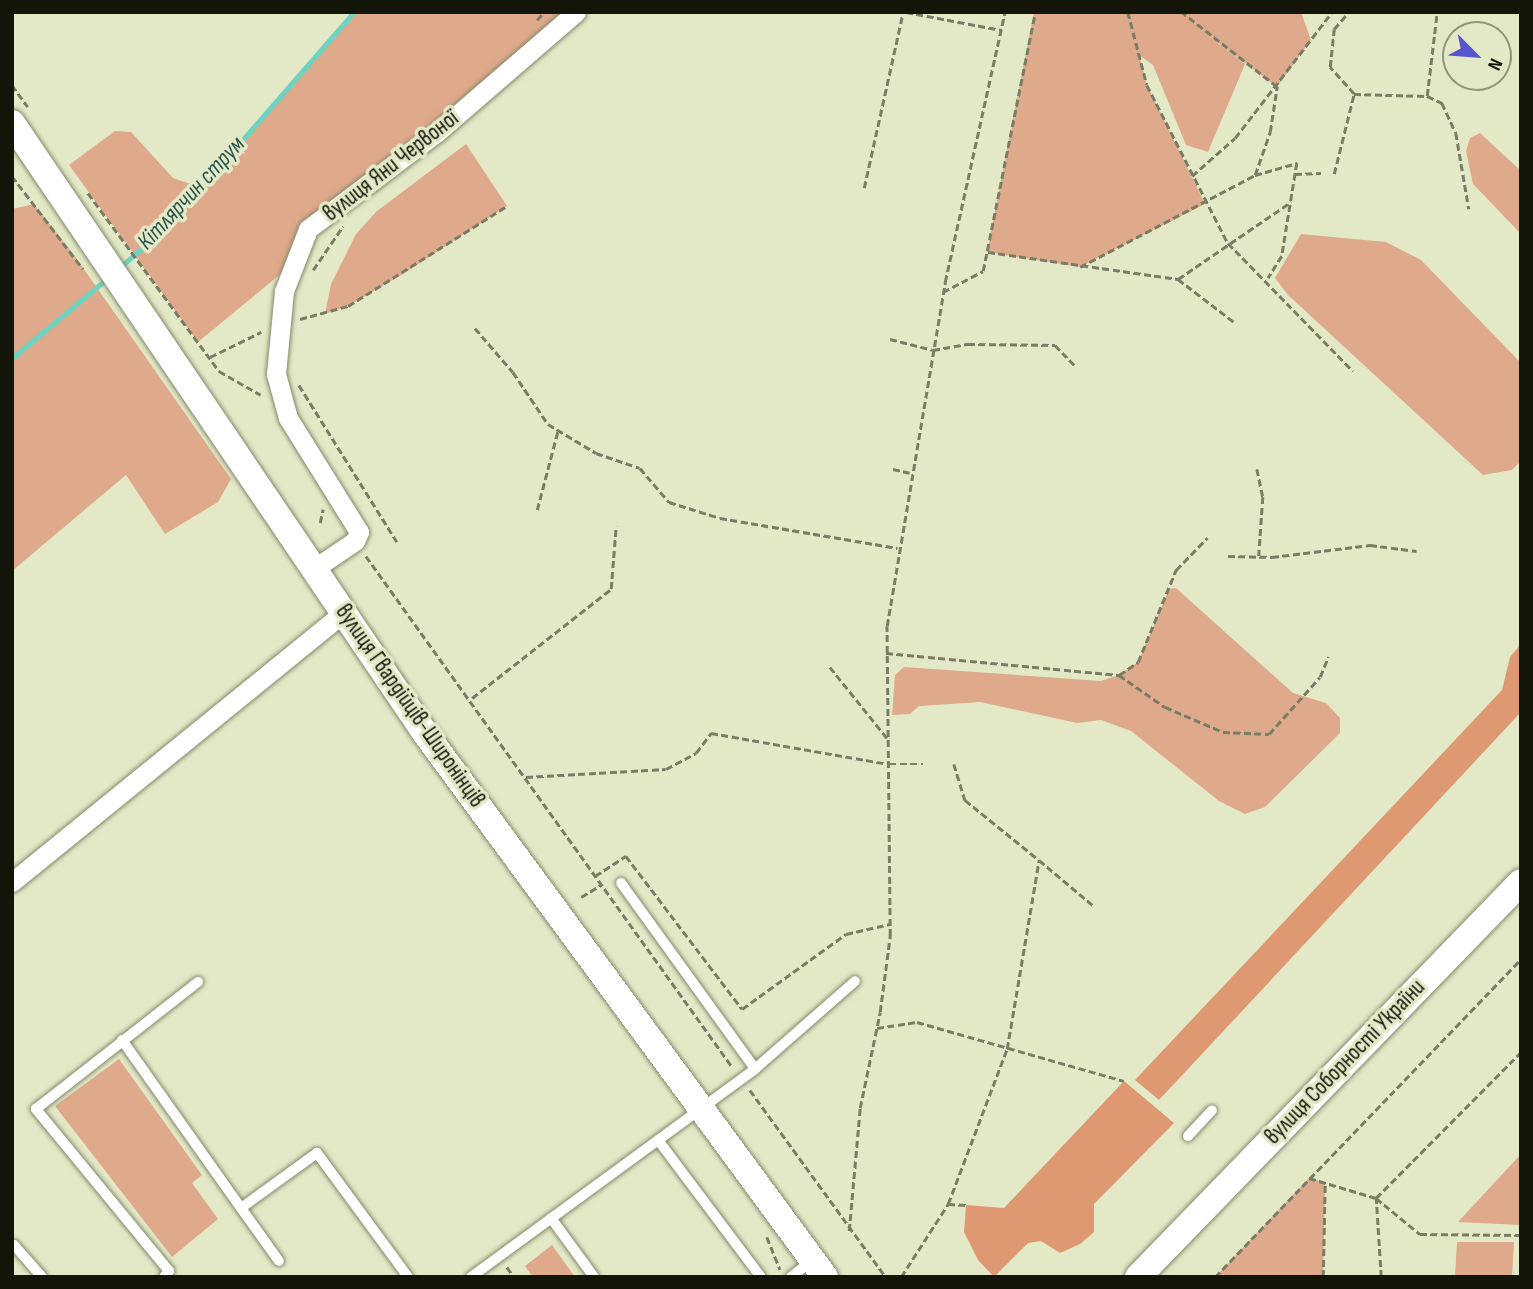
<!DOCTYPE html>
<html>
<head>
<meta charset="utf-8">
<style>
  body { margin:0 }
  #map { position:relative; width:1533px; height:1289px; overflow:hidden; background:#e3e9c7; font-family:"Sofia Sans Condensed",sans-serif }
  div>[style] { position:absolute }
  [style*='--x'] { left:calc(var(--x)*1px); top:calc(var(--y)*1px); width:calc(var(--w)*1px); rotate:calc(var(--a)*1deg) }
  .green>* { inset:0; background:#dfa98b }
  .forest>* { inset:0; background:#de9972 }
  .stream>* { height:5px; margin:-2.5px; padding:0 2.5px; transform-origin:2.5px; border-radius:2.5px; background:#6ed3c1 }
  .path>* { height:2.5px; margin-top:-1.25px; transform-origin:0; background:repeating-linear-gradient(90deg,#797d66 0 7px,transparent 0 10.5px) }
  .roads { filter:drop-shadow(0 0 2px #84896a) drop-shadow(0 0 2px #84896a) }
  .lane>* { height:10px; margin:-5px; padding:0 5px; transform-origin:5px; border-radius:5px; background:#fff }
  .street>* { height:19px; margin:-9.5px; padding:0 9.5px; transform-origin:9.5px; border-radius:9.5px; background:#fff }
  .secondary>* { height:26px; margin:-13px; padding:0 13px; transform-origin:13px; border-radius:13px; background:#fff }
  span { translate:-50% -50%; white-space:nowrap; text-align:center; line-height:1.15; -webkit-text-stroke:7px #e3e9c7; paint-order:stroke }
  .street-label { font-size:23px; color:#131509 }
  .water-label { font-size:24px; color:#2a564e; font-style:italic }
  .frame { position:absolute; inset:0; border:14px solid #131509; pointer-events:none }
  .north { position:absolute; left:1442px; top:21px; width:70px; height:70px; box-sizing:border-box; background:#e3e9c7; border:2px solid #90947b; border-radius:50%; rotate:115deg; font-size:19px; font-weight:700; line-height:28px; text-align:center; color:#131509 }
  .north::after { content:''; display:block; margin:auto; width:24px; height:32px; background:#5556cd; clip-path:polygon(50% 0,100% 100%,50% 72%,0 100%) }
</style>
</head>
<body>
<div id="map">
  <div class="green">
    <div style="clip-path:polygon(354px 12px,576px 12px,308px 229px,295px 262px,198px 342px,69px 165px,115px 131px,131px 132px,173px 178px,200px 187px)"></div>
    <div style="clip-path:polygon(1034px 12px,1301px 12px,1311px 40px,1277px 87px,1197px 27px,1245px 64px,1208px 152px,1186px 145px,1153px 65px,1139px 55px,1147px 85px,1205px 204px,1080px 267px,987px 252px)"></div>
    <div style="clip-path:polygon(1480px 133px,1521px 171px,1521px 234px,1473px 184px,1466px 151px,1470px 138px)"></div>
    <div style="clip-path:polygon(466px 144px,507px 206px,403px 274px,348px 306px,325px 314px,331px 284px,356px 234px,377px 211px)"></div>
    <div style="clip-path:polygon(15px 180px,74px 255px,231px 479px,218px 502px,165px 534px,126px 475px,12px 571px,12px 209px,34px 204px)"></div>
    <div style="clip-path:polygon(1301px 234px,1386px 242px,1421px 260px,1521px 363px,1521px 461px,1512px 470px,1483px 475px,1288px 295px,1275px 278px)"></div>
    <div style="clip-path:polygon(1176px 588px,1293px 693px,1326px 703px,1340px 718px,1340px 733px,1265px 807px,1245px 814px,1219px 801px,1131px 731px,1101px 720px,1077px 723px,980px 702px,919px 706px,910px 714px,892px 715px,895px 675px,904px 667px,1101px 681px,1119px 675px,1138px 662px,1169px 589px)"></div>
    <div style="clip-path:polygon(119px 1059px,202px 1175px,192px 1183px,218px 1219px,172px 1257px,55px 1106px)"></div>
    <div style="clip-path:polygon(1521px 1154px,1521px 1225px,1458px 1222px)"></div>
    <div style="clip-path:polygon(1309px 1178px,1325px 1183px,1323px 1277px,1215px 1277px)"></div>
    <div style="clip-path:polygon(1457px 1242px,1514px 1242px,1512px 1277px,1455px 1277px)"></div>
    <div style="clip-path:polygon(552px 1245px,575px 1277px,533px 1277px,525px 1266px)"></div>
  </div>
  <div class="forest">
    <div style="clip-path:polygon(1521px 644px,1521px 712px,1159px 1100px,1135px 1080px,1502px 690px,1510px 657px)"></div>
    <div style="clip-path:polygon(1124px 1081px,1174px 1123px,1094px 1204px,1094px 1232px,1080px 1244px,1060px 1253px,1041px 1241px,1028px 1243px,994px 1277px,978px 1260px,964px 1232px,966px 1205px,1004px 1208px)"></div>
  </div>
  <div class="stream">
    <div style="--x:119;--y:268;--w:65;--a:-41.3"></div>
    <div style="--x:168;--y:225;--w:283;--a:-48.9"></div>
    <div style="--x:12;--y:358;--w:126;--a:-39.9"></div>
  </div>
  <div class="path">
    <div style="--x:906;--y:12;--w:97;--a:10.7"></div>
    <div style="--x:1128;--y:12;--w:75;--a:75.4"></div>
    <div style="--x:1147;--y:85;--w:178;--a:62.9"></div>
    <div style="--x:1228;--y:243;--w:179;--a:45.7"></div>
    <div style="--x:537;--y:20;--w:11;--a:-49"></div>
    <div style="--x:12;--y:85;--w:27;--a:54"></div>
    <div style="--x:1354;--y:94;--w:73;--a:1.6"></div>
    <div style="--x:1427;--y:96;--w:17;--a:25"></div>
    <div style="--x:1442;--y:103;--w:33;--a:65"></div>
    <div style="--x:1456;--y:133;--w:77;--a:80.3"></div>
    <div style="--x:1427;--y:96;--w:85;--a:-83.2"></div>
    <div style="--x:1295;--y:174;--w:26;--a:-2"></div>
    <div style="--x:1334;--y:174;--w:82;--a:-76"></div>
    <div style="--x:1354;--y:94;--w:36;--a:-132"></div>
    <div style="--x:1330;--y:67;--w:38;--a:-84"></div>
    <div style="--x:1334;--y:29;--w:23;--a:-49"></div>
    <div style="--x:1255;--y:175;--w:44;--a:-15.9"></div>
    <div style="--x:1297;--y:163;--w:94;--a:99.2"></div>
    <div style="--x:1282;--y:256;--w:26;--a:122"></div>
    <div style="--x:12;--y:176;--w:117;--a:52.6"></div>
    <div style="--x:1192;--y:176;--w:57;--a:-41.5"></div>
    <div style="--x:1235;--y:138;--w:159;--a:-52.4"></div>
    <div style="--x:864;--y:188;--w:180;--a:-77.5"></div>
    <div style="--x:88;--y:193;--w:221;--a:53.6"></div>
    <div style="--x:219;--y:371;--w:48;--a:29.7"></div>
    <div style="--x:988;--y:252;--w:192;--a:8.1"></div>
    <div style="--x:1178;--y:279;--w:71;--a:37.5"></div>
    <div style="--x:1080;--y:267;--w:198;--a:-27.7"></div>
    <div style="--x:1255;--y:175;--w:46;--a:-70.8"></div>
    <div style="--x:1270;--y:132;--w:46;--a:-81.2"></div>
    <div style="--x:1277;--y:87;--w:122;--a:-142"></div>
    <div style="--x:313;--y:270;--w:53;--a:-55.7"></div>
    <div style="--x:1178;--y:279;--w:137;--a:-34.3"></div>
    <div style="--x:943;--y:292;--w:45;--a:-27.7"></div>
    <div style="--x:983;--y:271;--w:264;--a:-78.6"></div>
    <div style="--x:300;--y:319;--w:50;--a:-15.2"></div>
    <div style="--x:348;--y:306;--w:188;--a:-32.2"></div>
    <div style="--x:475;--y:328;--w:58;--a:49.2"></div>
    <div style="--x:513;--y:372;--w:63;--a:56.1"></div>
    <div style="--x:548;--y:424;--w:56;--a:31.1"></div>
    <div style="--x:596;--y:453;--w:46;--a:18.8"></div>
    <div style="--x:640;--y:468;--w:45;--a:49.5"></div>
    <div style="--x:669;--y:502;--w:53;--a:17.4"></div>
    <div style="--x:720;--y:518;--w:180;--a:9.6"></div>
    <div style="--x:890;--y:339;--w:44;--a:14.3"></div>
    <div style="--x:933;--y:350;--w:36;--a:-10"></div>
    <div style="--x:968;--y:344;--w:87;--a:0.7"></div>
    <div style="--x:1055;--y:345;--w:29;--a:46"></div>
    <div style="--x:210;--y:357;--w:57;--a:-26.1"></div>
    <div style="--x:299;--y:385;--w:185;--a:58"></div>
    <div style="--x:893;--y:469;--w:17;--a:13"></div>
    <div style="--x:1257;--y:469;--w:29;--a:78"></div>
    <div style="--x:1263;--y:497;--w:59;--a:93.9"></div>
    <div style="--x:537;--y:510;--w:83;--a:-75.3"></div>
    <div style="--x:320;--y:523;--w:14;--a:-78"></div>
    <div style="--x:366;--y:556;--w:630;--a:54.37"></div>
    <div style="--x:1228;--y:556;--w:44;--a:1.3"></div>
    <div style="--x:1272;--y:557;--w:99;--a:-7"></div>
    <div style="--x:1370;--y:545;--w:47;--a:7.3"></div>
    <div style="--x:886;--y:653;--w:234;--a:5.4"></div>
    <div style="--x:1119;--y:675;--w:56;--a:34.8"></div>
    <div style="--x:1165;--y:707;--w:63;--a:23.3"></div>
    <div style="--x:1223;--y:732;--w:46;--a:2.5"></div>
    <div style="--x:1269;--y:734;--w:76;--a:-48.2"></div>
    <div style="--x:1320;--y:677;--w:22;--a:-68"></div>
    <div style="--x:830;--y:667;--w:91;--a:51.2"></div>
    <div style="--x:1119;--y:675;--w:23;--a:-34"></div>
    <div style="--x:1138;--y:662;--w:100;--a:-67.6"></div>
    <div style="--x:1176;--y:570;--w:45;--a:-45.9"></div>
    <div style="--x:472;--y:698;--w:177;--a:-38.1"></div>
    <div style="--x:611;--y:589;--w:63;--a:-85.5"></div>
    <div style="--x:954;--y:764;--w:38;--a:73"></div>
    <div style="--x:965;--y:800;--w:95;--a:39"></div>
    <div style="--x:526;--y:777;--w:140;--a:-3.3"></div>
    <div style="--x:666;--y:769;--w:34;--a:-28"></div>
    <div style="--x:696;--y:753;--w:25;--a:-53"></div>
    <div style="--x:711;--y:733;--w:181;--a:9.9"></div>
    <div style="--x:889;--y:764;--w:34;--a:0"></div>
    <div style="--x:595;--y:876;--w:37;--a:-33"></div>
    <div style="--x:626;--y:856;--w:192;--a:52.8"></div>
    <div style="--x:742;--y:1009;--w:128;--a:-35.8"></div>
    <div style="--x:846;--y:934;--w:45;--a:-12.8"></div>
    <div style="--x:581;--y:897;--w:23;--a:-31"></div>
    <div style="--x:877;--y:1028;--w:40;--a:-8.5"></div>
    <div style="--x:917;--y:1022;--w:215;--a:15.9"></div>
    <div style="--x:750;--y:1090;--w:231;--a:54"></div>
    <div style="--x:1309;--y:1178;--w:70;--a:16.6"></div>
    <div style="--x:1376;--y:1198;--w:57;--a:39.3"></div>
    <div style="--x:1420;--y:1234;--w:101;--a:0.6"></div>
    <div style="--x:948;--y:1204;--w:166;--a:-69.2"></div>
    <div style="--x:1007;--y:1049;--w:192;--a:-80.4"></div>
    <div style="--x:1039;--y:860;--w:73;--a:40"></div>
    <div style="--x:849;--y:1231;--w:123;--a:-84.9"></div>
    <div style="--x:860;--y:1108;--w:98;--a:-78.2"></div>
    <div style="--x:880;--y:1012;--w:77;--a:-82.5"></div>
    <div style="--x:890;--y:936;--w:310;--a:-90.6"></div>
    <div style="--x:887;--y:626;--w:349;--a:-80.4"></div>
    <div style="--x:945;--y:282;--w:277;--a:-77.5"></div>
    <div style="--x:767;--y:1237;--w:35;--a:68"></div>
    <div style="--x:507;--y:1267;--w:12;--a:55"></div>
    <div style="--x:901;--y:1277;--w:87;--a:-57.2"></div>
    <div style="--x:948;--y:1204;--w:18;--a:3"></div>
    <div style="--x:1215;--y:1277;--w:441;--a:-46.1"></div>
    <div style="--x:1323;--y:1277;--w:94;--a:-88.8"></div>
    <div style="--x:1381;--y:1277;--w:79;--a:-93.6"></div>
    <div style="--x:1376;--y:1198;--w:206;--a:-45.2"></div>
  </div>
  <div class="roads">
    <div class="lane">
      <div style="--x:621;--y:883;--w:229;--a:54.2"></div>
      <div style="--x:122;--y:1040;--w:206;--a:54.7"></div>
      <div style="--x:241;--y:1208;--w:94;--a:-35.9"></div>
      <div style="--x:317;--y:1153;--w:154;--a:53.7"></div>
      <div style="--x:1188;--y:1136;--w:35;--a:-47"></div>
      <div style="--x:658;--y:1140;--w:171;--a:53.1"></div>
      <div style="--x:241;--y:1208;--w:65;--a:54.4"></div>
      <div style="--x:551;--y:1218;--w:73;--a:53.9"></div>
      <div style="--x:14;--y:1245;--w:43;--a:48.8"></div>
      <div style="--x:164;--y:1277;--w:8;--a:-50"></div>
      <div style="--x:169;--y:1271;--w:210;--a:-129.4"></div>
      <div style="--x:36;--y:1109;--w:206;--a:-38.1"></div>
      <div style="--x:471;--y:1277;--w:352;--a:-36.2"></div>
      <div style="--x:755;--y:1069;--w:133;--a:-41.3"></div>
      <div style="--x:791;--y:1277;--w:28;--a:-38"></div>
    </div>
    <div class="street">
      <div style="--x:315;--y:568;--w:48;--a:-34"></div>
      <div style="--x:355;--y:541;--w:10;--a:-66"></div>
      <div style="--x:359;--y:532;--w:134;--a:-121.9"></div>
      <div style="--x:288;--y:418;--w:46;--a:-105.3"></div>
      <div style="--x:276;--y:374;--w:83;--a:-84.5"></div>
      <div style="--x:284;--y:291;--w:66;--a:-68.8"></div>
      <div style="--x:308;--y:229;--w:160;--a:-36.9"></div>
      <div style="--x:436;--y:133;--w:185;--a:-40.8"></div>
      <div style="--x:12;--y:882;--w:429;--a:-39.1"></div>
    </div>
    <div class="secondary">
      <div style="--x:12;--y:123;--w:737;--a:55.9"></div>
      <div style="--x:425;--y:733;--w:675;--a:53.67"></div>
      <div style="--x:1138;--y:1277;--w:550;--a:-45.88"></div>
    </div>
  </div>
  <div class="street-label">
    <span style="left:391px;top:166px;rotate:-38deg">вулиця Яни Червоної</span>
    <span style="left:410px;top:706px;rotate:55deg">вулиця Гвардійців-Широнінців</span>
    <span style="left:1345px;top:1062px;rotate:-46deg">вулиця Соборності України</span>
  </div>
  <div class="water-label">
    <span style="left:191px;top:193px;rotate:-47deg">Кітлярчин струм</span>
  </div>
  <div class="frame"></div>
  <div class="north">N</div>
</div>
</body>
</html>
